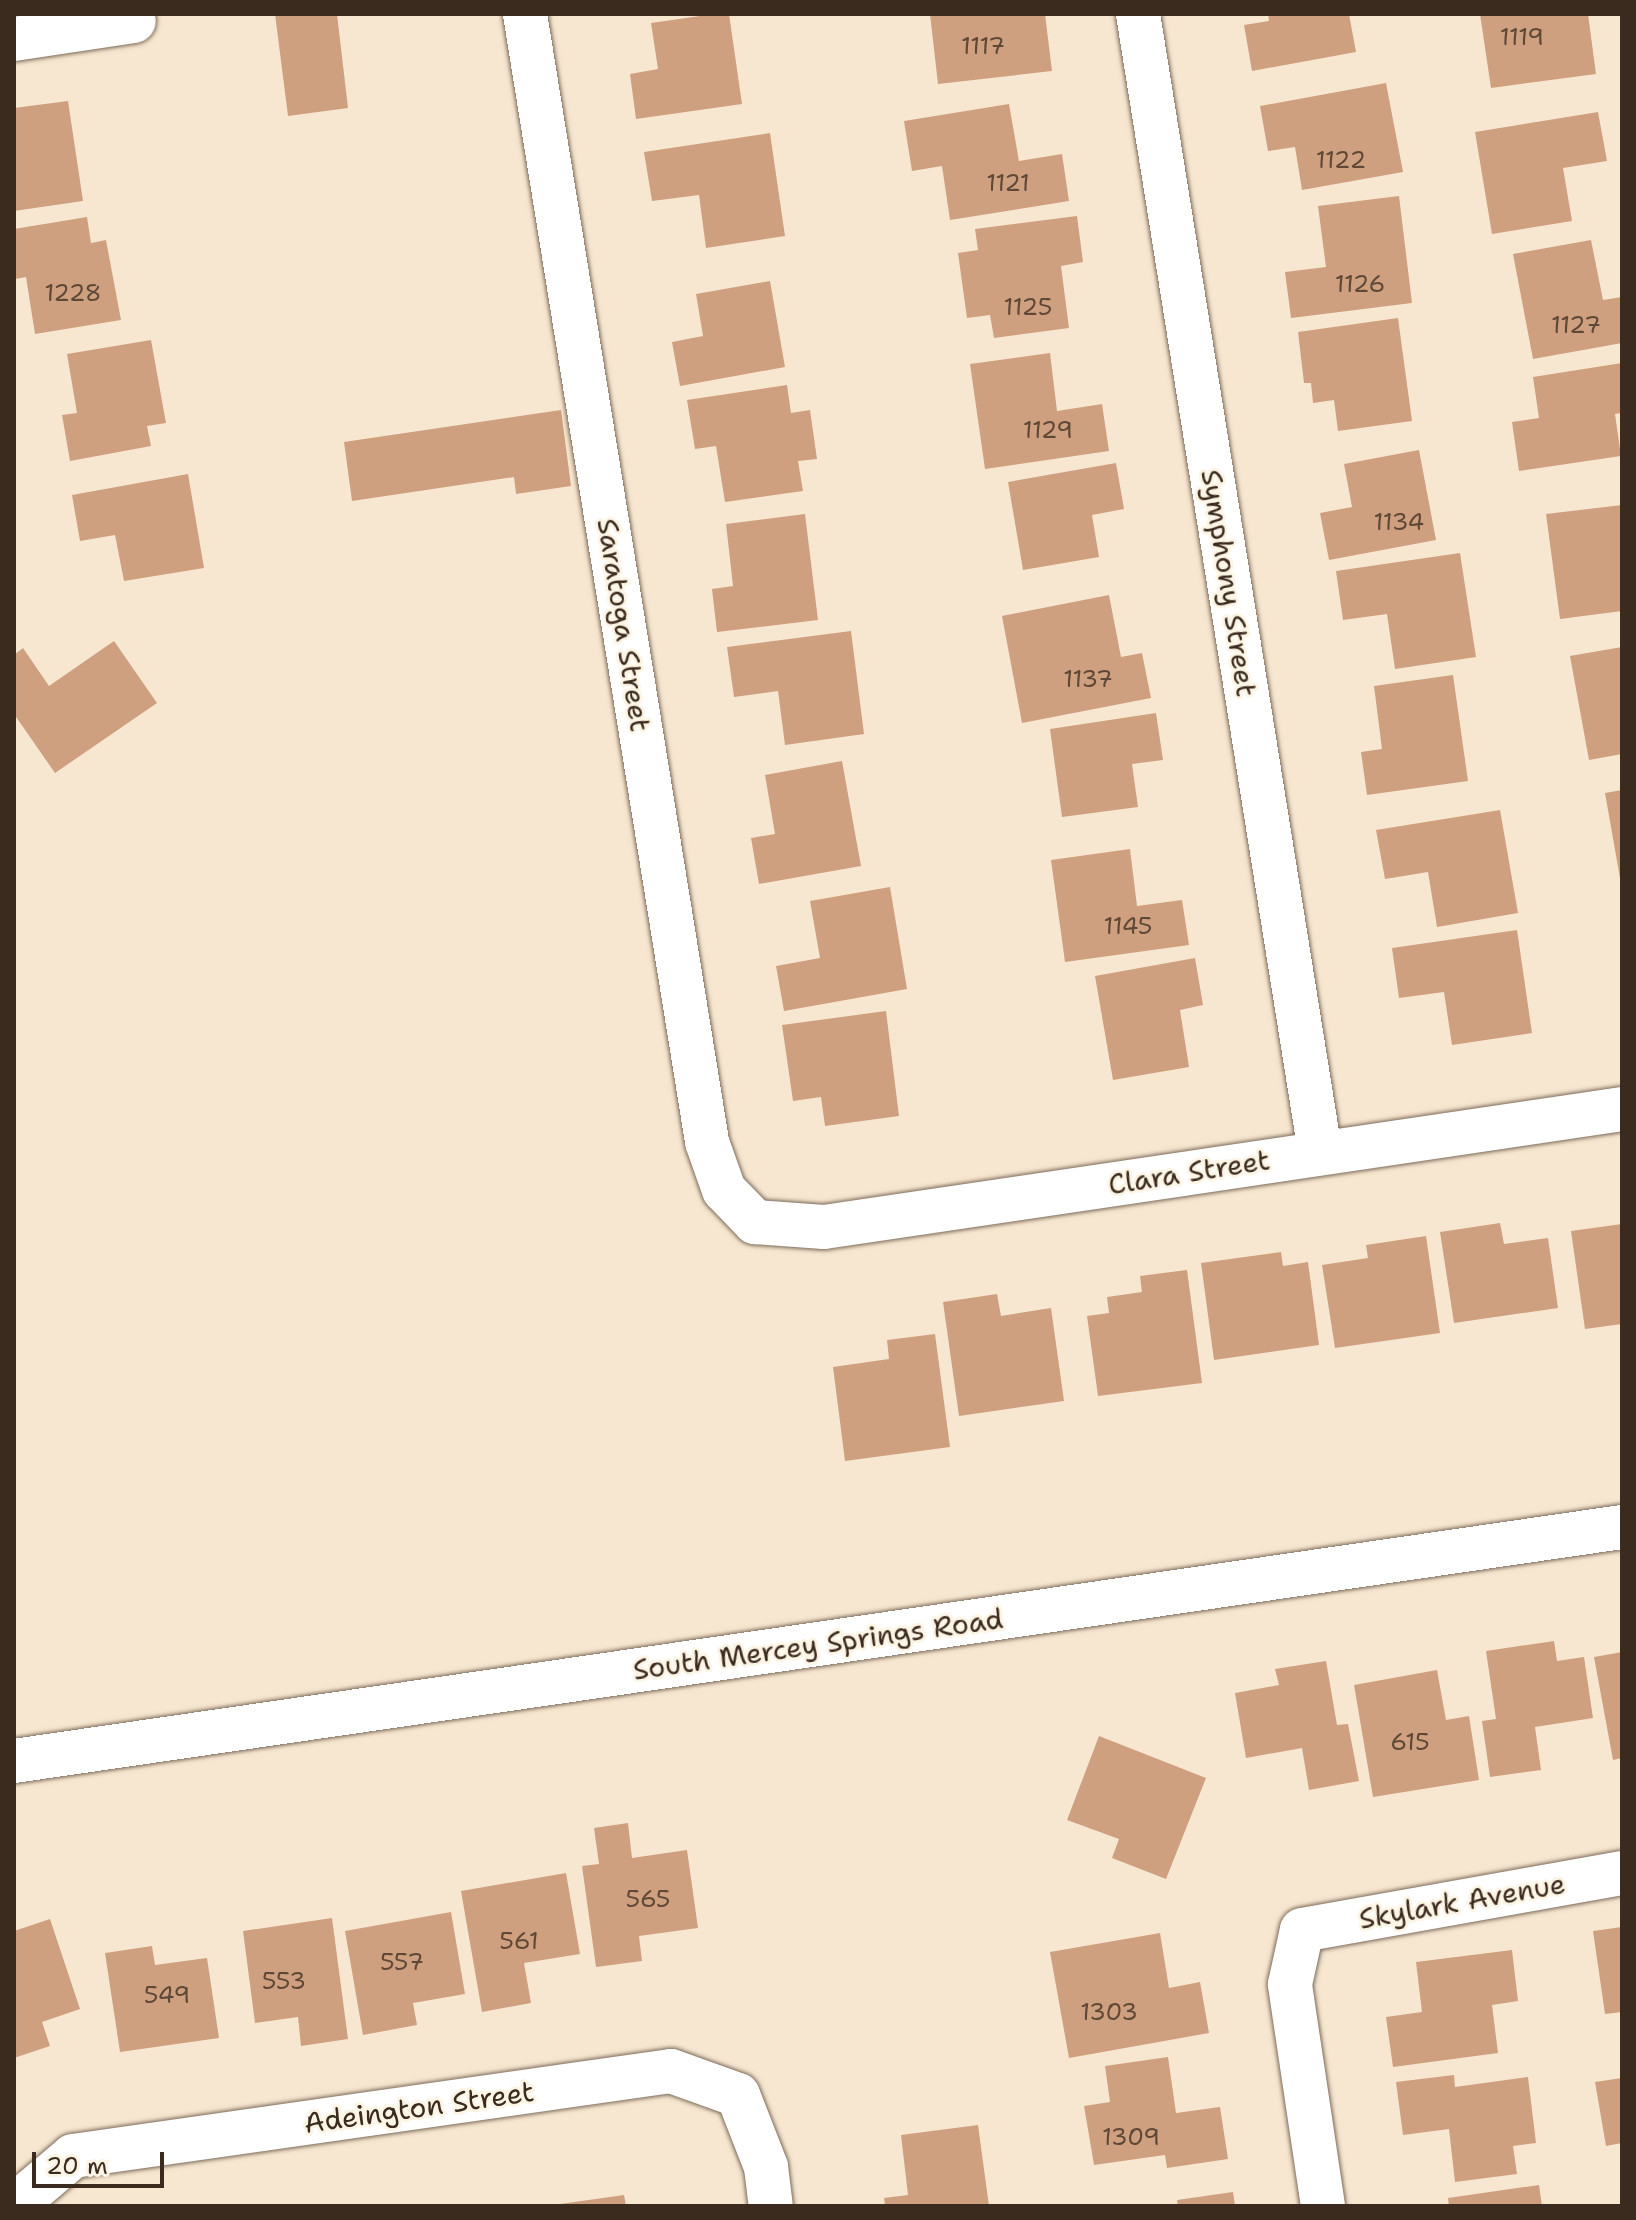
<!DOCTYPE html>
<html>
<head>
<meta charset="utf-8">
<style>
  body { margin:0 }
  #map { position:relative; width:1636px; height:2220px; overflow:hidden; background:#f8e7d0; font-family:"Shantell Sans",sans-serif }
  div>[style] { position:absolute }
  [style*='--x'] { left:calc(var(--x)*1px); top:calc(var(--y)*1px); width:calc(var(--w)*1px); rotate:calc(var(--a)*1deg) }
  .building>* { inset:0; background:#cea07f }
  .roads { filter:drop-shadow(0 0 2px #7d6c5c) drop-shadow(0 0 2px #7d6c5c) }
  .street>* { height:44px; margin:-22px; padding:0 22px; transform-origin:22px; border-radius:22px; background:#fff }
  .primary>* { height:44px; margin:-22px; padding:0 22px; transform-origin:22px; border-radius:22px; background:#fff }
  span { translate:-50% -50%; white-space:nowrap; text-align:center; line-height:1.15; -webkit-text-stroke:6px #fcf5e5; paint-order:stroke }
  .number-label { font-size:24px; color:#604836 }
  .number-label span { -webkit-text-stroke-width:0 }
  .street-label { font-size:28px; color:#3b2a1e }
  .frame { position:absolute; inset:0; border:16px solid #3b2a1e; pointer-events:none }
  .scale { position:absolute; left:32px; top:2152px; width:132px; height:36px; box-sizing:border-box; border:4px solid #3b2a1e; border-top:0; padding-left:10px; font-size:24px; line-height:28px; white-space:nowrap; color:#3b2a1e; -webkit-text-stroke:6px #fcf5e5; paint-order:stroke }
</style>
</head>
<body>
<div id="map">
  <div class="building">
    <div style="clip-path:polygon(275px 14px,337px 14px,348px 108px,288px 116px)"></div>
    <div style="clip-path:polygon(714px 14px,729px 14px,742px 104px,636px 119px,630px 74px,658px 69px,651px 23px)"></div>
    <div style="clip-path:polygon(930px 14px,1045px 14px,1052px 71px,938px 84px)"></div>
    <div style="clip-path:polygon(1268px 14px,1349px 14px,1356px 52px,1252px 71px,1244px 25px,1269px 21px)"></div>
    <div style="clip-path:polygon(1480px 14px,1588px 14px,1596px 74px,1491px 88px)"></div>
    <div style="clip-path:polygon(1386px 83px,1403px 172px,1302px 190px,1295px 147px,1268px 151px,1260px 106px)"></div>
    <div style="clip-path:polygon(68px 101px,83px 201px,14px 211px,14px 108px)"></div>
    <div style="clip-path:polygon(1009px 104px,1019px 161px,1062px 154px,1069px 201px,950px 220px,942px 166px,912px 171px,904px 121px)"></div>
    <div style="clip-path:polygon(1598px 112px,1607px 161px,1563px 168px,1572px 221px,1492px 234px,1475px 132px)"></div>
    <div style="clip-path:polygon(770px 133px,785px 236px,706px 248px,699px 195px,652px 201px,644px 152px)"></div>
    <div style="clip-path:polygon(1399px 196px,1412px 303px,1291px 318px,1285px 272px,1326px 267px,1318px 206px)"></div>
    <div style="clip-path:polygon(1077px 216px,1083px 262px,1061px 266px,1069px 328px,994px 338px,990px 315px,967px 318px,958px 253px,978px 250px,975px 229px)"></div>
    <div style="clip-path:polygon(87px 217px,91px 243px,106px 240px,121px 320px,35px 334px,26px 277px,15px 279px,14px 229px)"></div>
    <div style="clip-path:polygon(1591px 240px,1603px 300px,1622px 297px,1622px 343px,1533px 359px,1513px 254px)"></div>
    <div style="clip-path:polygon(770px 281px,785px 367px,680px 386px,672px 342px,703px 336px,696px 294px)"></div>
    <div style="clip-path:polygon(1398px 318px,1412px 421px,1338px 431px,1334px 400px,1313px 403px,1311px 383px,1304px 383px,1298px 332px)"></div>
    <div style="clip-path:polygon(151px 340px,166px 423px,147px 426px,151px 446px,70px 461px,62px 415px,77px 413px,67px 354px)"></div>
    <div style="clip-path:polygon(1050px 353px,1057px 411px,1102px 404px,1109px 451px,985px 469px,970px 364px)"></div>
    <div style="clip-path:polygon(1622px 363px,1622px 413px,1615px 414px,1621px 456px,1519px 471px,1512px 422px,1539px 418px,1533px 377px)"></div>
    <div style="clip-path:polygon(787px 385px,791px 413px,810px 410px,817px 459px,798px 461px,803px 491px,725px 502px,716px 446px,695px 449px,687px 400px)"></div>
    <div style="clip-path:polygon(561px 410px,571px 486px,516px 494px,514px 477px,352px 501px,344px 442px)"></div>
    <div style="clip-path:polygon(1419px 450px,1436px 540px,1329px 560px,1320px 513px,1352px 507px,1344px 464px)"></div>
    <div style="clip-path:polygon(1116px 463px,1124px 509px,1092px 515px,1099px 557px,1023px 570px,1008px 482px)"></div>
    <div style="clip-path:polygon(188px 474px,204px 568px,124px 581px,115px 535px,80px 541px,72px 495px)"></div>
    <div style="clip-path:polygon(1622px 505px,1622px 611px,1560px 619px,1546px 514px)"></div>
    <div style="clip-path:polygon(805px 514px,818px 620px,717px 632px,712px 589px,733px 586px,726px 524px)"></div>
    <div style="clip-path:polygon(1460px 553px,1476px 657px,1395px 669px,1387px 614px,1343px 620px,1336px 571px)"></div>
    <div style="clip-path:polygon(1109px 595px,1121px 657px,1142px 653px,1151px 698px,1022px 723px,1002px 616px)"></div>
    <div style="clip-path:polygon(851px 631px,864px 734px,785px 745px,778px 691px,734px 697px,727px 647px)"></div>
    <div style="clip-path:polygon(114px 641px,157px 703px,55px 773px,14px 714px,14px 655px,23px 648px,49px 686px)"></div>
    <div style="clip-path:polygon(1622px 647px,1622px 754px,1589px 760px,1570px 656px)"></div>
    <div style="clip-path:polygon(1453px 675px,1468px 781px,1367px 795px,1361px 752px,1382px 749px,1374px 686px)"></div>
    <div style="clip-path:polygon(1156px 713px,1163px 760px,1132px 764px,1138px 807px,1062px 817px,1050px 729px)"></div>
    <div style="clip-path:polygon(842px 761px,861px 866px,759px 884px,751px 838px,775px 834px,765px 775px)"></div>
    <div style="clip-path:polygon(1622px 790px,1622px 878px,1620px 878px,1605px 793px)"></div>
    <div style="clip-path:polygon(1500px 810px,1518px 913px,1437px 927px,1428px 872px,1385px 879px,1376px 830px)"></div>
    <div style="clip-path:polygon(1130px 849px,1137px 906px,1182px 900px,1189px 945px,1065px 962px,1051px 860px)"></div>
    <div style="clip-path:polygon(890px 887px,907px 989px,784px 1011px,776px 966px,820px 958px,810px 901px)"></div>
    <div style="clip-path:polygon(1517px 930px,1532px 1033px,1452px 1045px,1444px 992px,1399px 998px,1392px 948px)"></div>
    <div style="clip-path:polygon(1195px 958px,1203px 1005px,1180px 1010px,1189px 1067px,1113px 1080px,1095px 976px)"></div>
    <div style="clip-path:polygon(886px 1011px,899px 1116px,825px 1126px,821px 1097px,793px 1101px,782px 1025px)"></div>
    <div style="clip-path:polygon(1500px 1223px,1504px 1244px,1548px 1238px,1558px 1308px,1454px 1323px,1440px 1232px)"></div>
    <div style="clip-path:polygon(1622px 1224px,1622px 1324px,1585px 1329px,1571px 1231px)"></div>
    <div style="clip-path:polygon(1426px 1236px,1440px 1333px,1335px 1348px,1322px 1265px,1368px 1258px,1366px 1245px)"></div>
    <div style="clip-path:polygon(1281px 1252px,1283px 1266px,1308px 1262px,1319px 1345px,1214px 1360px,1201px 1263px)"></div>
    <div style="clip-path:polygon(1187px 1270px,1202px 1383px,1098px 1396px,1087px 1316px,1109px 1313px,1107px 1297px,1142px 1292px,1140px 1276px)"></div>
    <div style="clip-path:polygon(997px 1294px,1001px 1316px,1051px 1308px,1064px 1401px,959px 1416px,943px 1302px)"></div>
    <div style="clip-path:polygon(935px 1334px,950px 1447px,845px 1461px,833px 1367px,889px 1359px,887px 1340px)"></div>
    <div style="clip-path:polygon(1554px 1641px,1557px 1661px,1584px 1657px,1593px 1718px,1535px 1727px,1541px 1770px,1490px 1777px,1482px 1721px,1496px 1719px,1486px 1651px)"></div>
    <div style="clip-path:polygon(1622px 1652px,1622px 1758px,1613px 1760px,1594px 1657px)"></div>
    <div style="clip-path:polygon(1326px 1661px,1337px 1725px,1348px 1724px,1359px 1781px,1309px 1790px,1302px 1748px,1246px 1758px,1235px 1693px,1279px 1685px,1275px 1669px)"></div>
    <div style="clip-path:polygon(1437px 1670px,1446px 1720px,1469px 1716px,1479px 1780px,1373px 1797px,1354px 1685px)"></div>
    <div style="clip-path:polygon(1099px 1736px,1206px 1778px,1166px 1879px,1112px 1858px,1119px 1839px,1067px 1820px)"></div>
    <div style="clip-path:polygon(628px 1823px,632px 1858px,687px 1850px,698px 1928px,639px 1936px,642px 1961px,596px 1967px,582px 1866px,599px 1864px,594px 1828px)"></div>
    <div style="clip-path:polygon(566px 1873px,580px 1954px,524px 1963px,531px 2003px,482px 2012px,461px 1891px)"></div>
    <div style="clip-path:polygon(451px 1912px,465px 1994px,413px 2003px,417px 2025px,363px 2035px,345px 1931px)"></div>
    <div style="clip-path:polygon(332px 1918px,348px 2039px,301px 2046px,298px 2017px,255px 2023px,243px 1931px)"></div>
    <div style="clip-path:polygon(50px 1919px,80px 2009px,42px 2022px,50px 2046px,14px 2058px,14px 1931px)"></div>
    <div style="clip-path:polygon(1622px 1927px,1622px 2012px,1605px 2014px,1593px 1931px)"></div>
    <div style="clip-path:polygon(1160px 1933px,1169px 1988px,1200px 1982px,1209px 2033px,1069px 2058px,1050px 1952px)"></div>
    <div style="clip-path:polygon(152px 1946px,155px 1965px,207px 1958px,219px 2038px,120px 2052px,105px 1953px)"></div>
    <div style="clip-path:polygon(1512px 1950px,1518px 2001px,1492px 2005px,1498px 2053px,1393px 2067px,1386px 2017px,1422px 2012px,1416px 1962px)"></div>
    <div style="clip-path:polygon(1168px 2057px,1176px 2113px,1220px 2107px,1228px 2159px,1167px 2168px,1165px 2155px,1094px 2165px,1084px 2106px,1110px 2102px,1105px 2066px)"></div>
    <div style="clip-path:polygon(1454px 2075px,1455px 2087px,1528px 2077px,1536px 2143px,1513px 2146px,1517px 2174px,1455px 2182px,1449px 2129px,1403px 2135px,1396px 2082px)"></div>
    <div style="clip-path:polygon(1622px 2078px,1622px 2143px,1606px 2146px,1595px 2082px)"></div>
    <div style="clip-path:polygon(978px 2125px,989px 2206px,885px 2206px,884px 2198px,908px 2195px,901px 2135px)"></div>
    <div style="clip-path:polygon(1539px 2185px,1542px 2206px,1449px 2206px,1448px 2198px)"></div>
    <div style="clip-path:polygon(1233px 2192px,1235px 2206px,1178px 2206px,1177px 2200px)"></div>
    <div style="clip-path:polygon(624px 2195px,626px 2206px,560px 2206px,560px 2204px)"></div>
  </div>
  <div class="roads">
    <div class="street">
      <div style="--x:525;--y:14;--w:1143;--a:80.83"></div>
      <div style="--x:707;--y:1142;--w:51;--a:70.5"></div>
      <div style="--x:724;--y:1190;--w:45;--a:45.9"></div>
      <div style="--x:755;--y:1222;--w:69;--a:4.1"></div>
      <div style="--x:824;--y:1227;--w:807;--a:-8.41"></div>
      <div style="--x:1138;--y:14;--w:1152;--a:80.91"></div>
      <div style="--x:14;--y:39;--w:121;--a:-8.5"></div>
      <div style="--x:14;--y:2206;--w:77;--a:-40.3"></div>
      <div style="--x:73;--y:2156;--w:604;--a:-8.09"></div>
      <div style="--x:671;--y:2071;--w:71;--a:19.7"></div>
      <div style="--x:738;--y:2095;--w:77;--a:68.7"></div>
      <div style="--x:766;--y:2167;--w:39;--a:83"></div>
      <div style="--x:1323;--y:2206;--w:224;--a:-98.5"></div>
      <div style="--x:1290;--y:1984;--w:55;--a:-77.5"></div>
      <div style="--x:1302;--y:1930;--w:325;--a:-10.1"></div>
    </div>
    <div class="primary">
      <div style="--x:14;--y:1761;--w:1625;--a:-8.28"></div>
    </div>
  </div>
  <div class="number-label">
    <span style="left:1522px;top:38px">1119</span>
    <span style="left:983px;top:47px">1117</span>
    <span style="left:1341px;top:161px">1122</span>
    <span style="left:1008px;top:184px">1121</span>
    <span style="left:1360px;top:285px">1126</span>
    <span style="left:73px;top:294px">1228</span>
    <span style="left:1028px;top:308px">1125</span>
    <span style="left:1576px;top:326px">1127</span>
    <span style="left:1048px;top:431px">1129</span>
    <span style="left:1399px;top:523px">1134</span>
    <span style="left:1088px;top:680px">1137</span>
    <span style="left:1128px;top:927px">1145</span>
    <span style="left:1410px;top:1743px">615</span>
    <span style="left:648px;top:1900px">565</span>
    <span style="left:519px;top:1942px">561</span>
    <span style="left:402px;top:1963px">557</span>
    <span style="left:284px;top:1982px">553</span>
    <span style="left:167px;top:1996px">549</span>
    <span style="left:1109px;top:2013px">1303</span>
    <span style="left:1131px;top:2138px">1309</span>
  </div>
  <div class="street-label">
    <span style="left:1229px;top:583px;rotate:81deg">Symphony Street</span>
    <span style="left:624px;top:625px;rotate:81deg">Saratoga Street</span>
    <span style="left:1189px;top:1172px;rotate:-9deg">Clara Street</span>
    <span style="left:818px;top:1644px;rotate:-8deg">South Mercey Springs Road</span>
    <span style="left:1462px;top:1901px;rotate:-10deg">Skylark Avenue</span>
    <span style="left:419px;top:2107px;rotate:-8deg">Adeington Street</span>
  </div>
  <div class="frame"></div>
  <div class="scale">20 m</div>
</div>
</body>
</html>
